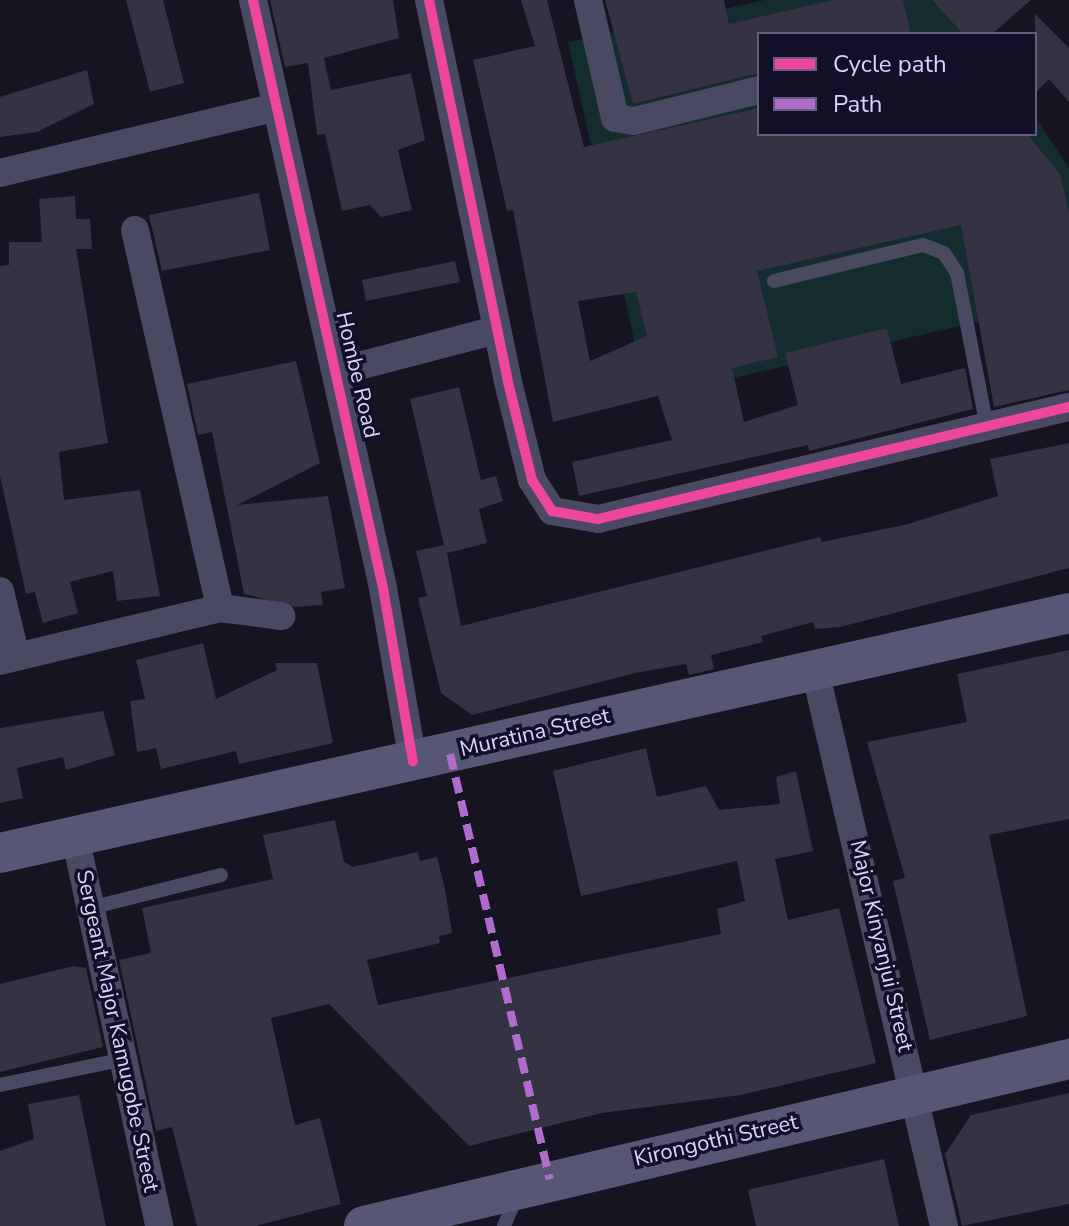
<!DOCTYPE html>
<html>
<head>
<meta charset="utf-8">
<style>
  body { margin:0 }
  #map { position:relative; width:1069px; height:1226px; overflow:hidden; background:#161421; font-family:"Nunito Sans",sans-serif }
  div>[style] { position:absolute }
  [style*='--x'] { left:calc(var(--x)*1px); top:calc(var(--y)*1px); width:calc(var(--w)*1px); rotate:calc(var(--a)*1deg) }
  .green>* { inset:0; background:#132c2d }
  .building>* { inset:0; background:#343243 }
  .lane>* { height:14px; margin:-7px; padding:0 7px; transform-origin:7px; border-radius:7px; background:#4a4962 }
  .street>* { height:28px; margin:-14px; padding:0 14px; transform-origin:14px; border-radius:14px; background:#4a4962 }
  .secondary>* { height:40px; margin:-20px; padding:0 20px; transform-origin:20px; border-radius:20px; background:#575674 }
  .quiet>* { height:8px; margin-top:-4px; transform-origin:0; background:repeating-linear-gradient(90deg,#b06ccc 0 16px,transparent 0 24px) }
  .cycleway>* { height:10px; margin:-5px; padding:0 5px; transform-origin:5px; border-radius:5px; background:#ed469a }
  span { translate:-50% -50%; white-space:nowrap; text-align:center; line-height:1.15; -webkit-text-stroke:7px #130f26; paint-order:stroke }
  .street-label { font-size:22px; color:#d9d4ff }
  .legend { position:absolute; left:757px; top:32px; width:280px; height:104px; box-sizing:border-box; background:#130f26; border:2px solid #625e7d; margin:0; padding:10px 14px; list-style:none; font-size:24px; color:#d9d4ff }
  .legend li { display:flex; align-items:center; gap:16px; height:40px }
  .legend b { width:40px; border:2px solid #625e7d }
</style>
</head>
<body>
<div id="map">
  <div class="green">
    <div style="clip-path:polygon(765px 0,932px 0,963px 34px,759px 34px,759px 134px,1035px 134px,1035px 117px,1069px 168px,1069px 301px,647px 398px,568px 42px)"></div>
  </div>
  <div class="building">
    <div style="clip-path:polygon(126px 0,163px 0,184px 83px,150px 92px)"></div>
    <div style="clip-path:polygon(270px 0,393px 0,399px 38px,324px 58px,331px 90px,411px 73px,425px 140px,398px 150px,412px 210px,381px 217px,370px 205px,342px 211px,325px 134px,317px 135px,308px 63px,285px 67px)"></div>
    <div style="clip-path:polygon(evenodd,521px 0,547px 0,584px 147px,759px 108px,759px 134px,1027px 134px,1060px 174px,1069px 212px,1069px 390px,994px 407px,961px 225px,757px 271px,778px 357px,732px 368px,744px 422px,798px 405px,785px 353px,887px 328px,901px 384px,965px 368px,973px 409px,809px 451px,808px 445px,579px 496px,572px 462px,672px 440px,658px 396px,553px 422px,513px 210px,507px 211px,473px 60px,535px 46px,521px 0,636px 292px,647px 336px,590px 361px,578px 301px,636px 292px)"></div>
    <div style="clip-path:polygon(605px 0,724px 0,729px 24px,833px 0,903px 0,911px 34px,759px 34px,759px 73px,633px 104px)"></div>
    <div style="clip-path:polygon(932px 0,1031px 0,992px 34px,963px 34px)"></div>
    <div style="clip-path:polygon(1035px 14px,1069px 48px,1069px 102px,1049px 79px,1035px 93px)"></div>
    <div style="clip-path:polygon(87px 70px,94px 104px,37px 132px,0 137px,0 97px)"></div>
    <div style="clip-path:polygon(259px 193px,270px 250px,162px 271px,149px 215px)"></div>
    <div style="clip-path:polygon(75px 196px,76px 219px,90px 219px,92px 249px,76px 249px,108px 443px,59px 452px,64px 500px,140px 490px,160px 596px,117px 601px,113px 571px,70px 582px,78px 613px,43px 623px,35px 592px,26px 594px,0 476px,0 266px,9px 265px,9px 242px,42px 242px,39px 199px)"></div>
    <div style="clip-path:polygon(455px 261px,460px 282px,366px 301px,362px 280px)"></div>
    <div style="clip-path:polygon(296px 361px,320px 463px,237px 505px,328px 496px,345px 588px,321px 592px,323px 605px,295px 607px,244px 594px,212px 432px,198px 435px,187px 384px)"></div>
    <div style="clip-path:polygon(459px 387px,481px 480px,496px 476px,503px 501px,479px 509px,487px 543px,447px 553px,461px 626px,820px 537px,822px 542px,908px 524px,998px 496px,990px 459px,1069px 443px,1069px 568px,840px 627px,815px 629px,813px 622px,761px 636px,763px 642px,711px 655px,714px 669px,689px 675px,686px 664px,635px 673px,472px 715px,441px 693px,418px 598px,427px 596px,416px 551px,444px 545px,410px 399px)"></div>
    <div style="clip-path:polygon(203px 643px,216px 699px,277px 670px,275px 663px,317px 663px,333px 743px,239px 764px,236px 751px,161px 769px,156px 748px,137px 752px,130px 701px,145px 699px,136px 660px)"></div>
    <div style="clip-path:polygon(1069px 650px,1069px 819px,989px 835px,1027px 1016px,930px 1040px,893px 881px,905px 878px,867px 742px,967px 722px,957px 674px)"></div>
    <div style="clip-path:polygon(103px 711px,115px 755px,66px 770px,63px 757px,17px 768px,23px 798px,0 803px,0 728px)"></div>
    <div style="clip-path:polygon(646px 748px,657px 797px,706px 786px,719px 810px,780px 804px,776px 777px,796px 771px,813px 851px,775px 859px,788px 920px,839px 908px,876px 1063px,741px 1095px,602px 1113px,469px 1146px,329px 1004px,271px 1018px,295px 1125px,320px 1118px,341px 1204px,255px 1226px,197px 1226px,172px 1127px,156px 1131px,119px 960px,151px 953px,142px 908px,273px 879px,263px 835px,335px 820px,344px 862px,353px 867px,418px 852px,420px 861px,437px 857px,445px 889px,452px 933px,439px 936px,440px 943px,367px 960px,378px 1005px,721px 934px,717px 909px,745px 901px,737px 861px,581px 896px,553px 771px)"></div>
    <div style="clip-path:polygon(74px 966px,86px 968px,103px 1047px,0 1072px,0 984px)"></div>
    <div style="clip-path:polygon(1069px 1093px,1069px 1204px,962px 1226px,945px 1154px,971px 1115px)"></div>
    <div style="clip-path:polygon(79px 1095px,106px 1226px,0 1226px,0 1151px,34px 1139px,28px 1104px)"></div>
    <div style="clip-path:polygon(884px 1159px,899px 1226px,756px 1226px,748px 1190px)"></div>
  </div>
  <div class="lane">
    <div style="--x:774;--y:281;--w:153;--a:-13.6"></div>
    <div style="--x:923;--y:245;--w:22;--a:21"></div>
    <div style="--x:944;--y:253;--w:24;--a:57"></div>
    <div style="--x:957;--y:273;--w:157;--a:79"></div>
    <div style="--x:90;--y:908;--w:135;--a:-14.1"></div>
    <div style="--x:0;--y:1085;--w:127;--a:-11.8"></div>
    <div style="--x:504;--y:1226;--w:30;--a:-67"></div>
  </div>
  <div class="street">
    <div style="--x:253;--y:0;--w:602;--a:77.53"></div>
    <div style="--x:383;--y:588;--w:176;--a:80.2"></div>
    <div style="--x:429;--y:0;--w:390;--a:78.3"></div>
    <div style="--x:508;--y:382;--w:101;--a:76.2"></div>
    <div style="--x:532;--y:480;--w:37;--a:57"></div>
    <div style="--x:552;--y:511;--w:47;--a:9.9"></div>
    <div style="--x:598;--y:519;--w:484;--a:-13.4"></div>
    <div style="--x:588;--y:0;--w:121;--a:77.1"></div>
    <div style="--x:615;--y:118;--w:19;--a:9"></div>
    <div style="--x:634;--y:121;--w:129;--a:-13.9"></div>
    <div style="--x:0;--y:173;--w:284;--a:-13.4"></div>
    <div style="--x:135;--y:230;--w:387;--a:77.3"></div>
    <div style="--x:336;--y:372;--w:165;--a:-14.7"></div>
    <div style="--x:0;--y:591;--w:68;--a:76.4"></div>
    <div style="--x:0;--y:661;--w:226;--a:-13.5"></div>
    <div style="--x:220;--y:608;--w:62;--a:7.5"></div>
    <div style="--x:814;--y:666;--w:575;--a:76.93"></div>
    <div style="--x:75;--y:836;--w:399;--a:77.8"></div>
  </div>
  <div class="secondary">
    <div style="--x:0;--y:853;--w:1096;--a:-12.65"></div>
    <div style="--x:364;--y:1226;--w:725;--a:-13.33"></div>
  </div>
  <div class="quiet">
    <div style="--x:450;--y:754;--w:437;--a:76.8"></div>
  </div>
  <div class="cycleway">
    <div style="--x:253;--y:0;--w:602;--a:77.53"></div>
    <div style="--x:383;--y:588;--w:176;--a:80.2"></div>
    <div style="--x:429;--y:0;--w:390;--a:78.3"></div>
    <div style="--x:508;--y:382;--w:101;--a:76.2"></div>
    <div style="--x:532;--y:480;--w:37;--a:57"></div>
    <div style="--x:552;--y:511;--w:47;--a:9.9"></div>
    <div style="--x:598;--y:519;--w:484;--a:-13.4"></div>
  </div>
  <div class="street-label">
    <span style="left:357px;top:375px;rotate:77deg">Hombe Road</span>
    <span style="left:535px;top:733px;rotate:-13deg">Muratina Street</span>
    <span style="left:881px;top:946px;rotate:77deg">Major Kinyanjui Street</span>
    <span style="left:117px;top:1031px;rotate:78deg">Sergeant Major Kamugobe Street</span>
    <span style="left:716px;top:1141px;rotate:-13deg">Kirongothi Street</span>
  </div>
  <ul class="legend">
  <li><b style="height:10px;background:#ed469a"></b>Cycle path</li>
  <li><b style="height:10px;background:#b06ccc"></b>Path</li>
  </ul>
</div>
</body>
</html>
